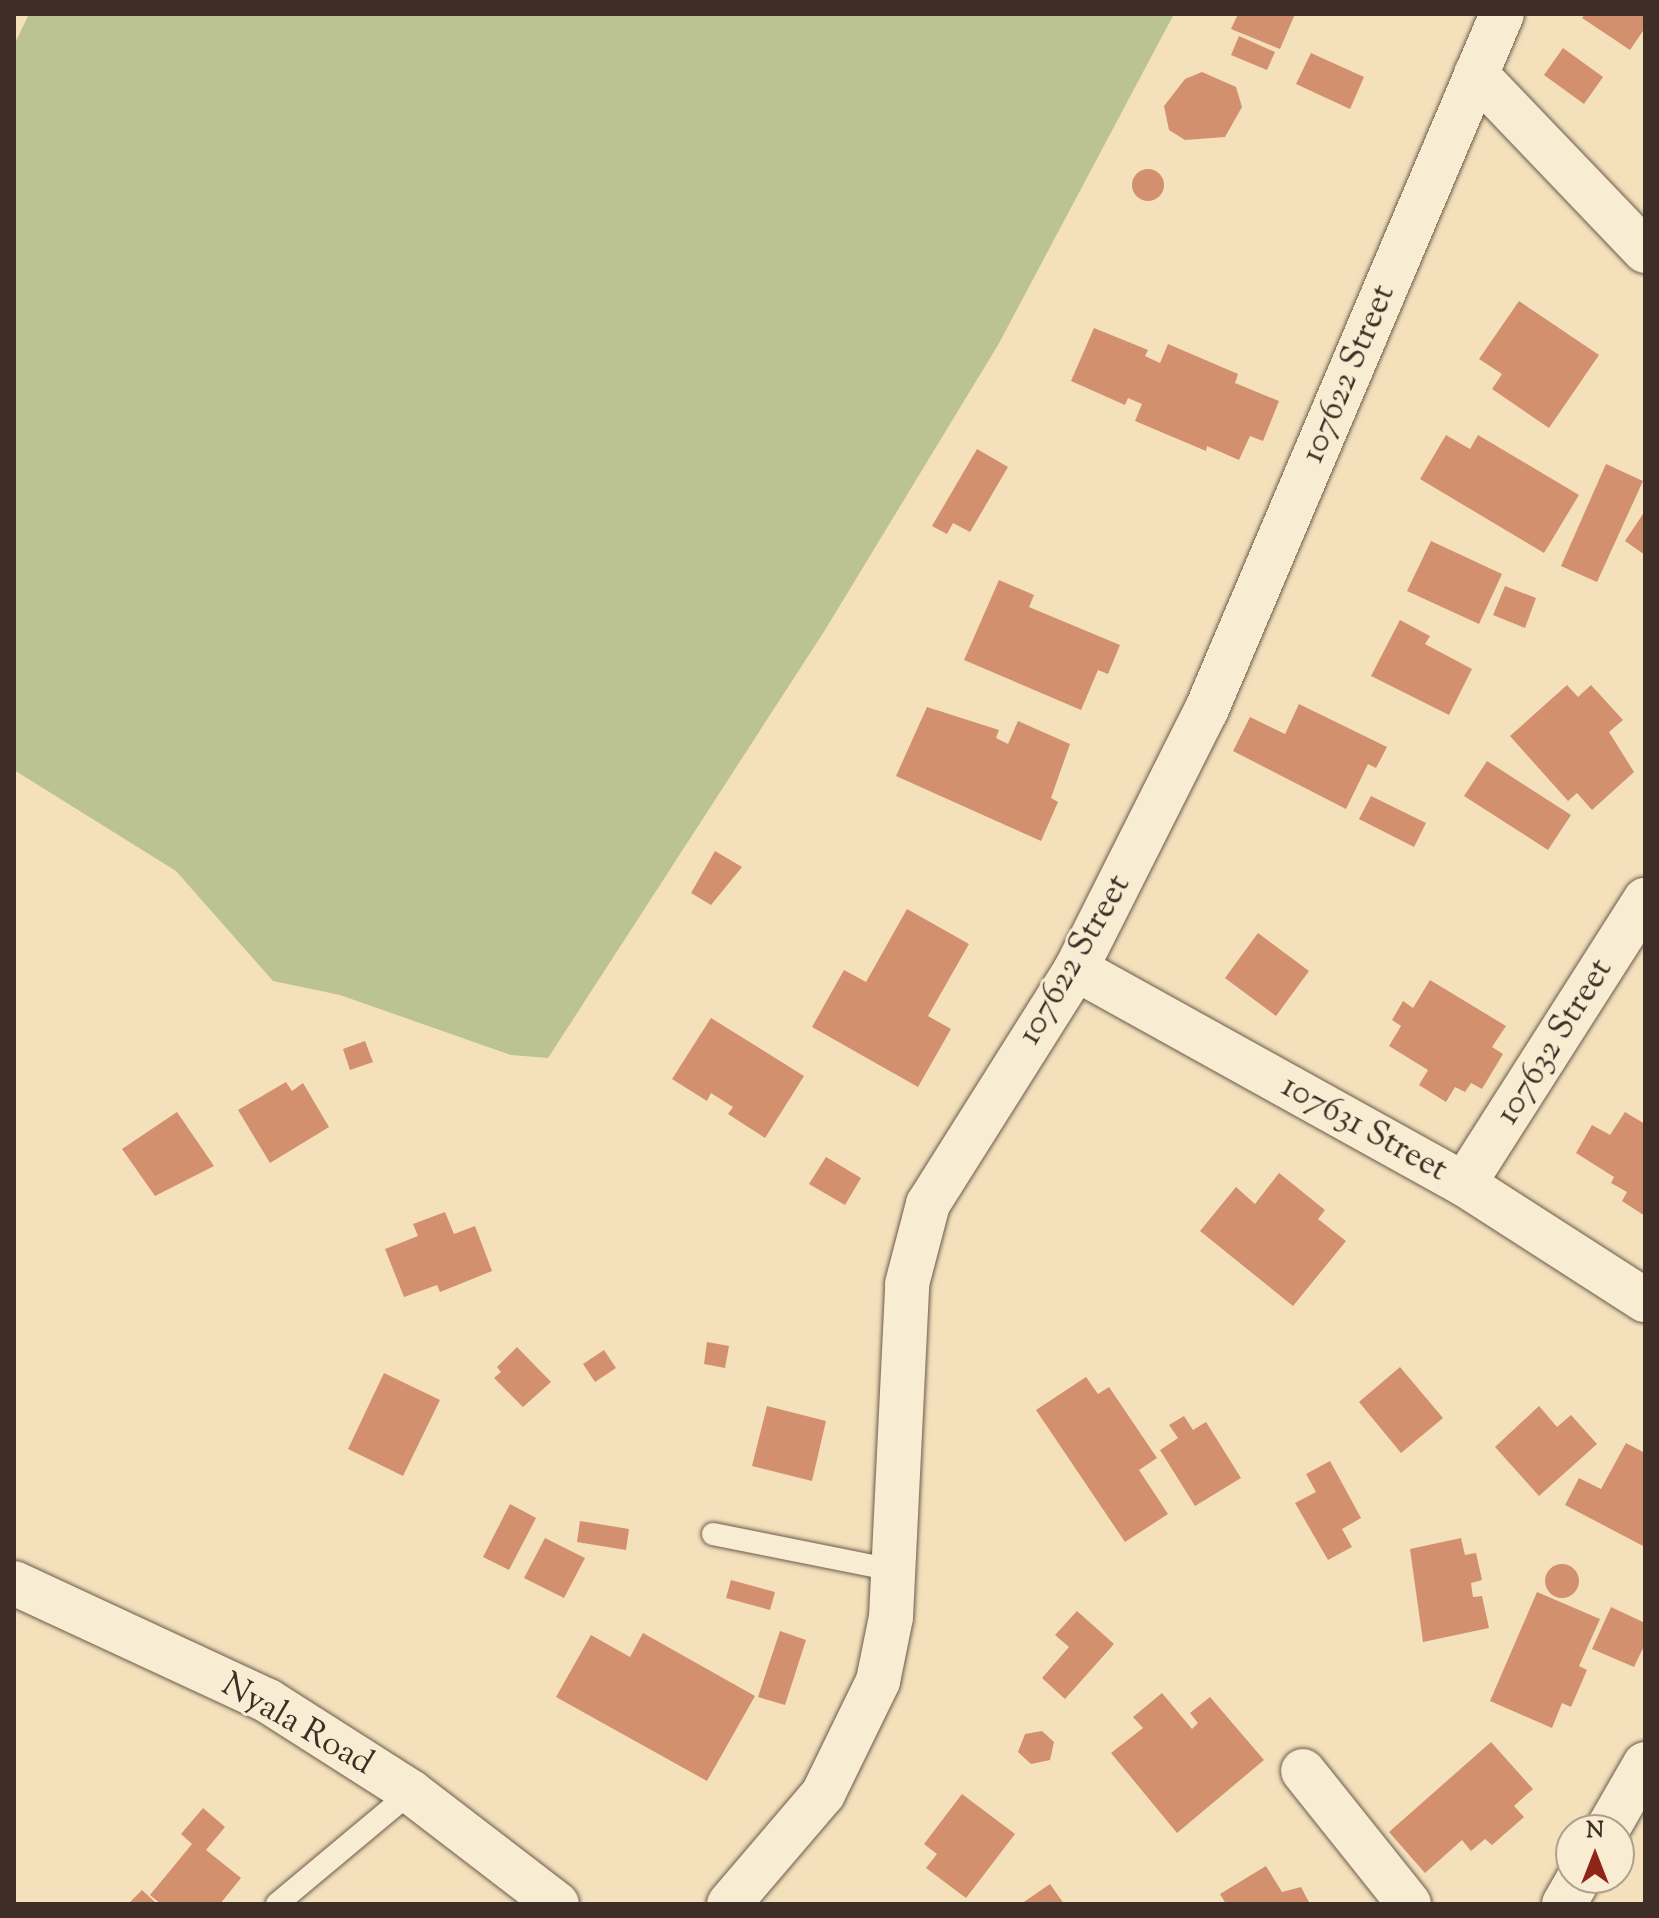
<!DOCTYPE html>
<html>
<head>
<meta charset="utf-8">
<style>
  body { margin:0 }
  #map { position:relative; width:1659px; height:1918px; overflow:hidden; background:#f4e1bc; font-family:"Sorts Mill Goudy",serif }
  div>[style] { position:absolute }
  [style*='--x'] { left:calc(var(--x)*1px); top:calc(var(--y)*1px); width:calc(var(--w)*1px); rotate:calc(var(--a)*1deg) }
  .green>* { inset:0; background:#bac391 }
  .building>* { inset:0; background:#d2906f }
  .round { border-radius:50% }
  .roads { filter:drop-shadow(0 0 2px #6c5b4c) drop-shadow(0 0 2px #6c5b4c) }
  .lane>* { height:22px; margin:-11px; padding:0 11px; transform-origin:11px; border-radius:11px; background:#f8ecd3 }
  .street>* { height:44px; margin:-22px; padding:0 22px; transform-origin:22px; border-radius:22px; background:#f8ecd3 }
  .secondary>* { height:44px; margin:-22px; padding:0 22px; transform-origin:22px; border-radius:22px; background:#f8ecd3 }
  span { translate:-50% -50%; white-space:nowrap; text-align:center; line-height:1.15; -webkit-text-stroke:6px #f8ecd3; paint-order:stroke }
  .street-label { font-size:34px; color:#3f2e26 }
  .frame { position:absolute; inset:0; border:16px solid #3f2e26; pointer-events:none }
  .north { position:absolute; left:1555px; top:1814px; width:80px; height:80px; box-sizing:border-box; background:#f8ecd3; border:2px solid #aea08e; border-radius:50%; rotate:0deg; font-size:22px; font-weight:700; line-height:32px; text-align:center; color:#3f2e26 }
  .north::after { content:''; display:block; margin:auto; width:28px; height:36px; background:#8f2418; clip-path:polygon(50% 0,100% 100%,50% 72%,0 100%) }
</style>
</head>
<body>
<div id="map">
  <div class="green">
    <div style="clip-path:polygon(29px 14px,1174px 14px,998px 345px,825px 630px,548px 1058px,511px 1055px,340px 995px,273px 981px,176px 871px,14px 770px,14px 45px)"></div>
  </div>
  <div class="building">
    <div style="clip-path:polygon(1238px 14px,1295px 14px,1280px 49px,1231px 29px)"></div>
    <div style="clip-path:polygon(1585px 14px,1645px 14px,1645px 28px,1630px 50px,1582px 18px)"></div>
    <div style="clip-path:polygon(1239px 36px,1275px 52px,1267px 70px,1231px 55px)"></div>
    <div style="clip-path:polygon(1563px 48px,1603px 77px,1584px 104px,1544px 75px)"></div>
    <div style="clip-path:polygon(1311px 53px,1364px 77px,1350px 109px,1296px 84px)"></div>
    <div style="clip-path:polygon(1202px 72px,1236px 87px,1242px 107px,1225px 137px,1185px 140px,1169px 130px,1164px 106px,1185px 79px)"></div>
    <div class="round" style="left:1132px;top:169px;width:32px;height:32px"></div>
    <div style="clip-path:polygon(1519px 301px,1599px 355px,1549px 428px,1492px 389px,1502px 374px,1479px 359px)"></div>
    <div style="clip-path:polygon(1094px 328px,1148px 350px,1145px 356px,1160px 363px,1168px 344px,1238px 374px,1235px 383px,1279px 401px,1263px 441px,1250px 436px,1239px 460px,1207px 446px,1206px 451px,1135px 421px,1142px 404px,1128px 398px,1125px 405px,1071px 381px)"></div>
    <div style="clip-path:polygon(1446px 435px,1470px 449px,1478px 435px,1579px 495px,1544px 553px,1420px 479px)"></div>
    <div style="clip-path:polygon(977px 449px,1008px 467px,970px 532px,953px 523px,947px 534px,932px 526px)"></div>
    <div style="clip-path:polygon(1606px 464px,1643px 481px,1597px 582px,1561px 566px)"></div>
    <div style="clip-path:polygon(1645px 511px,1645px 555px,1625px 541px)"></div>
    <div style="clip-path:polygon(1431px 541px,1502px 574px,1479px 624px,1407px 591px)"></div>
    <div style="clip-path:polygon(999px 580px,1034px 595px,1029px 607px,1120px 645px,1108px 674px,1098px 670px,1081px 710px,964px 660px)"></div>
    <div style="clip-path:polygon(1505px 586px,1536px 598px,1525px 628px,1493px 615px)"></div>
    <div style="clip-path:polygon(1400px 620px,1430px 636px,1425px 644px,1472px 669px,1449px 715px,1371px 676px)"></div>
    <div style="clip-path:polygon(1567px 685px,1578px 697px,1591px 685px,1623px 720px,1609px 732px,1634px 772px,1592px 810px,1577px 793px,1568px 801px,1510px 736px)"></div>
    <div style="clip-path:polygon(1299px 704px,1387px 747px,1376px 768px,1368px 764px,1346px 809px,1233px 751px,1250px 717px,1285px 734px)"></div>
    <div style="clip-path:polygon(927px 707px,999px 730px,996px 738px,1008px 744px,1018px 721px,1070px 744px,1051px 798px,1058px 802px,1041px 841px,896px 776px)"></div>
    <div style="clip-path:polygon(1487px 761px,1571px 815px,1548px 850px,1464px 796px)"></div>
    <div style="clip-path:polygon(1371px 796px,1426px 823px,1414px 847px,1359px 819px)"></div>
    <div style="clip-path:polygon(715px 851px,742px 867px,711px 905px,691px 893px)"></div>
    <div style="clip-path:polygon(907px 909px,969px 944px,928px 1016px,951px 1029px,918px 1087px,812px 1027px,844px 970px,866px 982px)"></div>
    <div style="clip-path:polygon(1258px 933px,1309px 971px,1276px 1016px,1225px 978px)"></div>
    <div style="clip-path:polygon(1430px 980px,1506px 1026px,1492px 1047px,1503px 1054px,1482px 1089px,1471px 1083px,1465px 1092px,1455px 1087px,1446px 1102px,1419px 1085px,1428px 1070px,1389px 1046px,1401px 1026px,1392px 1020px,1403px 1001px,1413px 1008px)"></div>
    <div style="clip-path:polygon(711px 1018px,804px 1076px,765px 1138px,728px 1114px,733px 1107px,711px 1093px,707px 1101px,672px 1079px)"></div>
    <div style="clip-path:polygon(365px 1041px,373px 1062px,350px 1070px,343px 1049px)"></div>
    <div style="clip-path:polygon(286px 1082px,292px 1091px,303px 1083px,329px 1127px,270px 1163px,238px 1110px)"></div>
    <div style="clip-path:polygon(177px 1112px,214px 1166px,155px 1196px,122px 1149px)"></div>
    <div style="clip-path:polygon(1625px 1112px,1645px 1124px,1645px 1216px,1622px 1201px,1627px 1192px,1611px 1183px,1614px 1177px,1576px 1153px,1592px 1125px,1610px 1135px)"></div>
    <div style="clip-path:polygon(826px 1157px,861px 1178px,845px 1205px,809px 1184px)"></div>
    <div style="clip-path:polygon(1279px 1173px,1325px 1210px,1318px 1219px,1346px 1241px,1293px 1306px,1200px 1231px,1236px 1187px,1255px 1204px)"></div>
    <div style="clip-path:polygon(445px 1212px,454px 1234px,475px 1226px,492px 1271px,440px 1292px,437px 1285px,404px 1297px,385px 1249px,418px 1236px,413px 1224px)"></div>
    <div style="clip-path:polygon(707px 1342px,729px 1346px,725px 1368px,704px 1364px)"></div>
    <div style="clip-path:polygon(517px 1347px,551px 1382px,523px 1407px,494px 1378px,501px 1372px,497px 1367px)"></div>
    <div style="clip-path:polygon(604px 1350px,616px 1368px,595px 1382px,583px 1364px)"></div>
    <div style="clip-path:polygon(1400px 1367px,1443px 1418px,1401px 1453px,1359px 1402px)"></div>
    <div style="clip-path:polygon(384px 1373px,440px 1400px,403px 1476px,348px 1449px)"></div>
    <div style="clip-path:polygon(1086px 1377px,1098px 1394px,1109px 1387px,1157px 1458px,1139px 1470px,1168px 1514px,1125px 1542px,1036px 1410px)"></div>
    <div style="clip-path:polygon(767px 1406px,826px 1421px,812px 1481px,752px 1466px)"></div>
    <div style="clip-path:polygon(1539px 1406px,1557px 1427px,1571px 1415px,1597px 1444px,1539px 1496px,1495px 1447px)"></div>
    <div style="clip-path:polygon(1184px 1416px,1193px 1430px,1206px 1422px,1241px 1478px,1195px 1506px,1160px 1450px,1178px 1438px,1169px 1425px)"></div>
    <div style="clip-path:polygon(1626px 1443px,1645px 1453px,1645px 1547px,1565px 1505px,1579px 1478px,1601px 1489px)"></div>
    <div style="clip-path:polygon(1330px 1461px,1361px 1518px,1342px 1529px,1352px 1547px,1328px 1560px,1295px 1503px,1316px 1492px,1306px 1474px)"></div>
    <div style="clip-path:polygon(510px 1504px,536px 1518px,509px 1570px,483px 1557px)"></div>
    <div style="clip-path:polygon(580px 1521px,629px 1529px,626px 1550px,577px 1542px)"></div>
    <div style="clip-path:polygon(545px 1538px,585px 1558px,564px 1598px,524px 1578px)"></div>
    <div style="clip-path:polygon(1461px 1538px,1465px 1555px,1476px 1553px,1482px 1580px,1471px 1583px,1473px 1597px,1482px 1596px,1489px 1628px,1423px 1642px,1410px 1549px)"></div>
    <div class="round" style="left:1545px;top:1564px;width:34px;height:34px"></div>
    <div style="clip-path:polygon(731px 1580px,775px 1592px,770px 1610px,726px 1598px)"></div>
    <div style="clip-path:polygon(1537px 1592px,1600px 1619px,1579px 1666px,1587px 1670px,1571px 1707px,1562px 1703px,1552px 1728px,1490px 1701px)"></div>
    <div style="clip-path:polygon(1611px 1607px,1645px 1623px,1645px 1644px,1634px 1667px,1592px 1649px)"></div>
    <div style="clip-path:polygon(1077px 1611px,1114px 1644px,1065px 1699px,1042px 1678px,1069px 1647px,1055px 1635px)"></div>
    <div style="clip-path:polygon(780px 1631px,806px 1640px,785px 1705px,758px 1697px)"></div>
    <div style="clip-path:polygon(643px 1633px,755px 1696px,707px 1781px,556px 1697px,591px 1635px,630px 1657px)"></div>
    <div style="clip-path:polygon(1162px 1693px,1192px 1729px,1198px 1723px,1190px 1713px,1210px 1697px,1264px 1760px,1177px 1833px,1111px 1753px,1143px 1728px,1133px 1717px)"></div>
    <div style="clip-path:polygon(1042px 1731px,1054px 1742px,1050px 1760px,1031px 1764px,1018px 1752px,1025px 1734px)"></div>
    <div style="clip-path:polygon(1491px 1742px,1533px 1789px,1514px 1806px,1524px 1817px,1492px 1845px,1485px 1839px,1471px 1851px,1462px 1840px,1425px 1873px,1389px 1832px)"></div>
    <div style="clip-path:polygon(962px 1794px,1015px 1834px,966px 1898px,926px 1868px,937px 1854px,924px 1844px)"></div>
    <div style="clip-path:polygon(203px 1808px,225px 1827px,206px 1850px,241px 1878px,220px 1904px,161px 1904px,150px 1895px,192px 1844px,181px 1834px)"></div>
    <div style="clip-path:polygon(1266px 1866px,1282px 1892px,1301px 1887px,1310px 1904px,1226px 1904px,1220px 1894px)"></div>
    <div style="clip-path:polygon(1050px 1884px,1064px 1904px,1021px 1904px)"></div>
    <div style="clip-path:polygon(142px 1890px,157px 1904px,128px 1904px)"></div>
  </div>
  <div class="roads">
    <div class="lane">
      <div style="--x:713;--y:1534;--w:184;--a:11.3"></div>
      <div style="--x:277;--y:1904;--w:175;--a:-39.9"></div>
    </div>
    <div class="street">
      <div style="--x:1476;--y:74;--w:245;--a:46.3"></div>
      <div style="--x:1076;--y:969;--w:444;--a:29"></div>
      <div style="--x:1464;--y:1184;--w:215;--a:32.7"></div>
      <div style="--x:1464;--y:1184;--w:337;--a:-57.5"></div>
      <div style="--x:1303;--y:1771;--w:170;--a:51.4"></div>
      <div style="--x:1607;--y:1830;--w:76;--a:-60.1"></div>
      <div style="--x:729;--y:1904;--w:145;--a:-49.5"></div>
      <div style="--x:823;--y:1794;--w:126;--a:-64"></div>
      <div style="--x:878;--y:1681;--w:65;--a:-78.5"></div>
      <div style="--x:891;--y:1617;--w:333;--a:-87.2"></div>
      <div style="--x:907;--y:1284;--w:83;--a:-75.3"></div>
      <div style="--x:928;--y:1204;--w:278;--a:-57.8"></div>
      <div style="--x:1076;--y:969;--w:289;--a:-63.3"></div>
      <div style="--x:1206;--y:711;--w:757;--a:-66.99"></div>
      <div style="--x:1564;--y:1904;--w:30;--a:-60"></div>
    </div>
    <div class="secondary">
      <div style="--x:14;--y:1583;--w:280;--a:24.9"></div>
      <div style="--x:268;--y:1701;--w:169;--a:32.5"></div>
      <div style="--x:411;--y:1792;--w:184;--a:37.5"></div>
    </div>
  </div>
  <div class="street-label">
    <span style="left:1349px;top:374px;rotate:-67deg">107622 Street</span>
    <span style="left:1075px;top:960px;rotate:-60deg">107622 Street</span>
    <span style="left:1555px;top:1042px;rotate:-58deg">107632 Street</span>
    <span style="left:1364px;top:1129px;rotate:29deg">107631 Street</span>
    <span style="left:297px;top:1725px;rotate:30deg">Nyala Road</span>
  </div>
  <div class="frame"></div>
  <div class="north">N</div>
</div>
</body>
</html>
